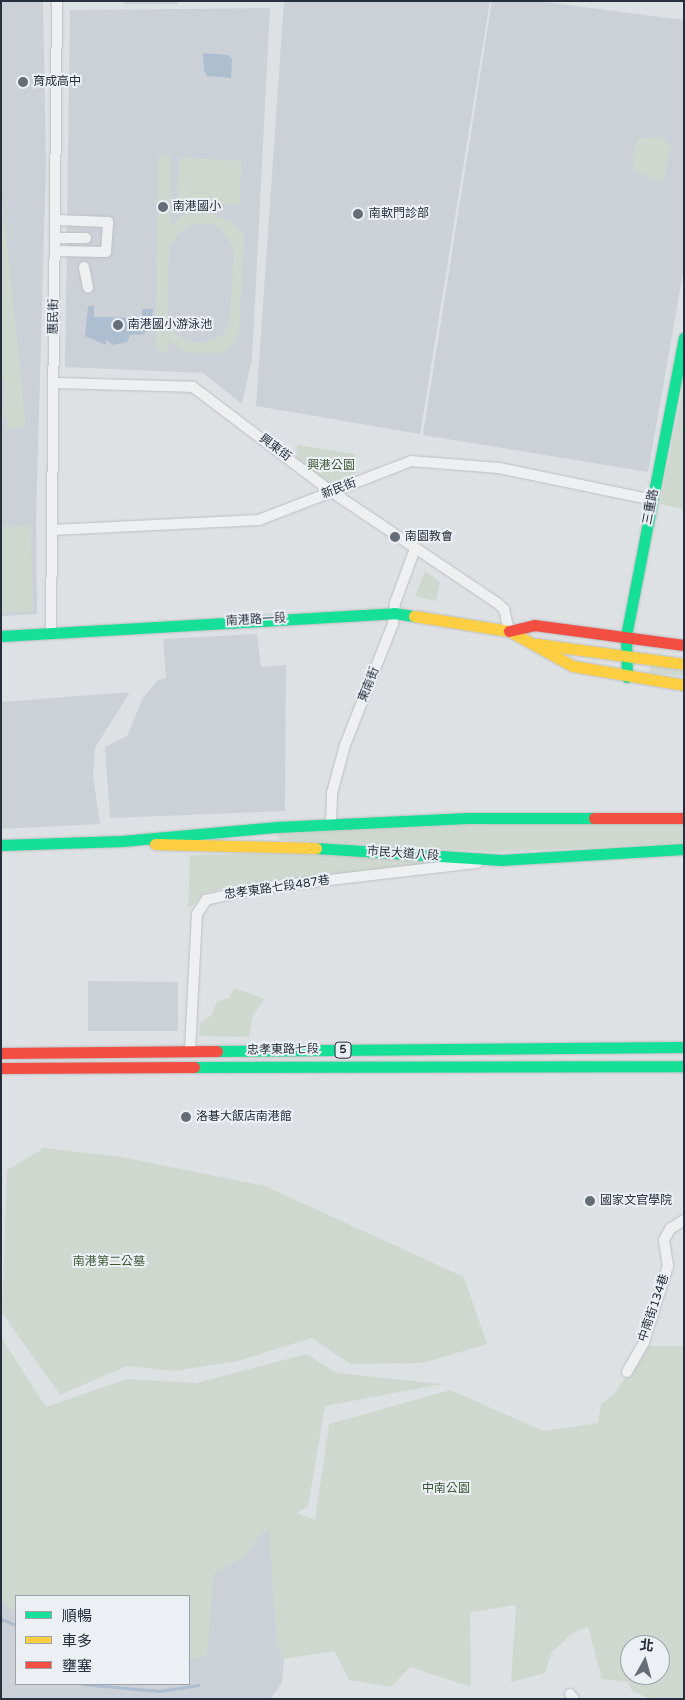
<!DOCTYPE html>
<html>
<head>
<meta charset="utf-8">
<style>
  body { margin:0 }
  #map { position:relative; width:685px; height:1700px; overflow:hidden; background:#dee1e4; font-family:"Varela Round","Noto Sans TC",sans-serif }
  div>[style] { position:absolute }
  [style*='--x'] { left:calc(var(--x)*1px); top:calc(var(--y)*1px); width:calc(var(--w)*1px); rotate:calc(var(--a)*1deg) }
  .built>* { inset:0; background:#ccd1d7 }
  .green>* { inset:0; background:#cfd8cf }
  .water>* { inset:0; background:#acbed0 }
  .stream>* { height:3px; margin:-1.5px; padding:0 1.5px; transform-origin:1.5px; border-radius:1.5px; background:#acbed0 }
  .roads { filter:drop-shadow(0 0 1px #bdbfc2) drop-shadow(0 0 1px #bdbfc2) }
  .street>* { height:10px; margin:-5px; padding:0 5px; transform-origin:5px; border-radius:5px; background:#eeeff1 }
  .fast>* { height:11px; margin:-5.5px; padding:0 5.5px; transform-origin:5.5px; border-radius:5.5px; background:#16e098 }
  .slow>* { height:11px; margin:-5.5px; padding:0 5.5px; transform-origin:5.5px; border-radius:5.5px; background:#ffcf43 }
  .jam>* { height:11px; margin:-5.5px; padding:0 5.5px; transform-origin:5.5px; border-radius:5.5px; background:#f24e42 }
  .dots>* { width:14px; height:14px; translate:-50% -50%; box-sizing:border-box; border:2px solid #eceff4; border-radius:50% }
  span { translate:-50% -50%; white-space:nowrap; text-align:center; line-height:1.15; -webkit-text-stroke:4px #eceff4; paint-order:stroke }
  .shield-label span { padding:1px 4px; background:#eceff4; border:1px solid; border-radius:4px; -webkit-text-stroke-width:0 }
  .shield-label { font-size:11px; color:#262f3d; font-weight:700 }
  .poi-label { font-size:12px; color:#262f3d }
  .left { translate:0 -50%; text-align:left }
  .street-label { font-size:12px; color:#262f3d }
  .park-label { font-size:12px; color:#3b5833 }
  .frame { position:absolute; inset:0; border:2px solid #262f3d; pointer-events:none }
  .legend { position:absolute; left:15px; top:1595px; width:175px; height:90px; box-sizing:border-box; background:#eceff4; border:1px solid #9da2ab; margin:0; padding:6px 9px; list-style:none; font-size:15px; color:#262f3d }
  .legend li { display:flex; align-items:center; gap:10px; height:25px }
  .legend b { width:25px; border:1px solid #9da2ab }
  .north { position:absolute; left:620px; top:1635px; width:50px; height:50px; box-sizing:border-box; background:#eceff4; border:1px solid #9da2ab; border-radius:50%; rotate:7deg; font-size:14px; font-weight:700; line-height:20px; text-align:center; color:#262f3d }
  .north::after { content:''; display:block; margin:auto; width:18px; height:22px; background:#666d77; clip-path:polygon(50% 0,100% 100%,50% 72%,0 100%) }
</style>
</head>
<body>
<div id="map">
  <div class="built">
    <div style="clip-path:polygon(1px 1px,43px 1px,46px 163px,36px 520px,37px 614px,1px 616px)"></div>
    <div style="clip-path:polygon(124px 1px,178px 1px,178px 4px,123px 4px)"></div>
    <div style="clip-path:polygon(284px 1px,490px 1px,420px 434px,256px 406px)"></div>
    <div style="clip-path:polygon(492px 1px,537px 1px,684px 20px,684px 267px,648px 472px,423px 435px)"></div>
    <div style="clip-path:polygon(270px 8px,252px 359px,242px 404px,203px 373px,65px 367px,70px 10px)"></div>
    <div style="clip-path:polygon(257px 634px,261px 667px,286px 665px,285px 811px,110px 818px,105px 747px,127px 736px,143px 698px,158px 680px,166px 678px,163px 639px)"></div>
    <div style="clip-path:polygon(130px 692px,95px 748px,93px 776px,100px 824px,1px 829px,1px 702px)"></div>
    <div style="clip-path:polygon(88px 981px,178px 982px,178px 1031px,88px 1031px)"></div>
    <div style="clip-path:polygon(evenodd,1px 1469px,269px 1503px,277px 1644px,284px 1659px,282px 1683px,270px 1699px,1px 1699px,1px 1469px,16px 1596px,189px 1596px,189px 1684px,16px 1684px,16px 1596px)"></div>
  </div>
  <div class="green">
    <div style="clip-path:polygon(661px 137px,671px 145px,664px 180px,660px 182px,632px 170px,637px 139px)"></div>
    <div style="clip-path:polygon(evenodd,158px 156px,170px 156px,171px 226px,181px 216px,191px 213px,212px 214px,234px 223px,244px 235px,239px 330px,234px 344px,220px 353px,190px 353px,172px 344px,168px 338px,167px 352px,156px 350px,158px 156px,194px 224px,209px 224px,221px 229px,234px 250px,229px 325px,221px 336px,201px 343px,186px 341px,175px 333px,168px 317px,169px 247px,179px 233px,194px 224px)"></div>
    <div style="clip-path:polygon(179px 157px,241px 161px,240px 205px,178px 202px)"></div>
    <div style="clip-path:polygon(1px 187px,26px 426px,8px 429px,7px 416px,1px 424px,4px 392px,4px 380px,1px 380px)"></div>
    <div style="clip-path:polygon(684px 384px,684px 509px,660px 504px)"></div>
    <div style="clip-path:polygon(297px 445px,355px 454px,356px 473px,330px 484px,296px 459px)"></div>
    <div style="clip-path:polygon(31px 525px,33px 611px,1px 612px,1px 527px)"></div>
    <div style="clip-path:polygon(425px 571px,440px 582px,436px 601px,415px 596px)"></div>
    <div style="clip-path:polygon(651px 665px,684px 670px,684px 676px,649px 673px)"></div>
    <div style="clip-path:polygon(489px 824px,684px 824px,684px 843px,495px 852px,281px 840px,275px 834px)"></div>
    <div style="clip-path:polygon(288px 853px,424px 860px,423px 866px,227px 887px,207px 893px,188px 909px,190px 855px)"></div>
    <div style="clip-path:polygon(234px 988px,265px 999px,253px 1015px,249px 1037px,199px 1036px,200px 1022px,212px 1015px,217px 1001px,229px 998px)"></div>
    <div style="clip-path:polygon(44px 1148px,122px 1157px,265px 1186px,464px 1277px,487px 1344px,423px 1363px,350px 1364px,312px 1338px,238px 1361px,174px 1371px,127px 1366px,60px 1395px,2px 1313px,7px 1170px)"></div>
    <div style="clip-path:polygon(evenodd,1px 1337px,46px 1407px,127px 1379px,197px 1383px,306px 1354px,337px 1373px,442px 1384px,325px 1406px,308px 1506px,297px 1513px,315px 1520px,329px 1424px,450px 1390px,544px 1431px,598px 1423px,601px 1404px,614px 1394px,646px 1346px,684px 1346px,684px 1699px,651px 1699px,632px 1691px,628px 1682px,602px 1679px,588px 1627px,573px 1633px,552px 1652px,545px 1673px,511px 1682px,516px 1605px,470px 1612px,471px 1687px,410px 1667px,391px 1687px,349px 1680px,334px 1651px,284px 1659px,277px 1644px,269px 1529px,259px 1535px,245px 1557px,214px 1573px,207px 1656px,189px 1660px,189px 1596px,16px 1596px,16px 1611px,1px 1602px,1px 1337px,630px 1645px,660px 1645px,660px 1675px,630px 1675px,630px 1645px)"></div>
  </div>
  <div class="water">
    <div style="clip-path:polygon(203px 53px,228px 55px,232px 59px,231px 78px,207px 76px,204px 70px)"></div>
    <div style="clip-path:polygon(88px 306px,94px 306px,94px 317px,142px 318px,142px 309px,153px 309px,151px 326px,144px 334px,130px 335px,127px 342px,113px 345px,106px 340px,106px 345px,85px 336px)"></div>
  </div>
  <div class="stream">
    <div style="--x:1;--y:1619;--w:16;--a:22"></div>
    <div style="--x:82;--y:1684;--w:77;--a:5.2"></div>
    <div style="--x:159;--y:1691;--w:40;--a:-8.5"></div>
  </div>
  <div class="roads">
    <div class="street">
      <div style="--x:55;--y:238;--w:31;--a:0"></div>
      <div style="--x:55;--y:251;--w:51;--a:1.1"></div>
      <div style="--x:106;--y:252;--w:30;--a:-86"></div>
      <div style="--x:108;--y:222;--w:53;--a:-177.8"></div>
      <div style="--x:84;--y:267;--w:21;--a:79"></div>
      <div style="--x:54;--y:383;--w:139;--a:1.6"></div>
      <div style="--x:193;--y:387;--w:174;--a:37.1"></div>
      <div style="--x:332;--y:492;--w:197;--a:33.9"></div>
      <div style="--x:496;--y:602;--w:11;--a:41"></div>
      <div style="--x:504;--y:609;--w:23;--a:77"></div>
      <div style="--x:52;--y:530;--w:207;--a:-2.8"></div>
      <div style="--x:259;--y:520;--w:163;--a:-21.2"></div>
      <div style="--x:411;--y:461;--w:88;--a:4.5"></div>
      <div style="--x:499;--y:468;--w:157;--a:11.7"></div>
      <div style="--x:51;--y:633;--w:632;--a:-89.46"></div>
      <div style="--x:331;--y:823;--w:30;--a:-88"></div>
      <div style="--x:332;--y:793;--w:50;--a:-74.8"></div>
      <div style="--x:345;--y:745;--w:130;--a:-68.4"></div>
      <div style="--x:393;--y:624;--w:21;--a:-85"></div>
      <div style="--x:395;--y:603;--w:58;--a:-69.7"></div>
      <div style="--x:190;--y:1051;--w:137;--a:-87.1"></div>
      <div style="--x:197;--y:914;--w:17;--a:-57"></div>
      <div style="--x:206;--y:900;--w:47;--a:-13.4"></div>
      <div style="--x:252;--y:889;--w:227;--a:-6.6"></div>
      <div style="--x:627;--y:1372;--w:34;--a:-60"></div>
      <div style="--x:644;--y:1342;--w:80;--a:-72.5"></div>
      <div style="--x:668;--y:1266;--w:26;--a:-99"></div>
      <div style="--x:664;--y:1240;--w:13;--a:-61"></div>
      <div style="--x:670;--y:1229;--w:17;--a:-33"></div>
      <div style="--x:570;--y:1694;--w:6;--a:51"></div>
    </div>
    <div class="fast">
      <div style="--x:1;--y:636;--w:394;--a:-3.3"></div>
      <div style="--x:394;--y:613;--w:20;--a:9"></div>
      <div style="--x:627;--y:677;--w:41;--a:-91.4"></div>
      <div style="--x:626;--y:636;--w:304;--a:-79"></div>
      <div style="--x:1;--y:845;--w:121;--a:-1.9"></div>
      <div style="--x:122;--y:841;--w:156;--a:-5.2"></div>
      <div style="--x:277;--y:827;--w:191;--a:-2.7"></div>
      <div style="--x:468;--y:818;--w:126;--a:0"></div>
      <div style="--x:316;--y:848;--w:186;--a:3.7"></div>
      <div style="--x:502;--y:860;--w:182;--a:-3.5"></div>
      <div style="--x:217;--y:1051;--w:467;--a:-0.5"></div>
      <div style="--x:194;--y:1067;--w:490;--a:-0.1"></div>
    </div>
    <div class="slow">
      <div style="--x:414;--y:616;--w:96;--a:9"></div>
      <div style="--x:509;--y:631;--w:73;--a:28.7"></div>
      <div style="--x:573;--y:666;--w:113;--a:9.7"></div>
      <div style="--x:537;--y:644;--w:148;--a:7.7"></div>
      <div style="--x:155;--y:844;--w:161;--a:1.4"></div>
    </div>
    <div class="jam">
      <div style="--x:509;--y:631;--w:26;--a:-13"></div>
      <div style="--x:534;--y:625;--w:151;--a:7.6"></div>
      <div style="--x:594;--y:818;--w:90;--a:0"></div>
      <div style="--x:1;--y:1053;--w:216;--a:-0.5"></div>
      <div style="--x:1;--y:1068;--w:193;--a:-0.3"></div>
    </div>
  </div>
  <div class="dots">
    <div style="left:23px;top:82px;background:#666d77"></div>
    <div style="left:163px;top:207px;background:#666d77"></div>
    <div style="left:358px;top:214px;background:#666d77"></div>
    <div style="left:118px;top:325px;background:#666d77"></div>
    <div style="left:395px;top:537px;background:#666d77"></div>
    <div style="left:186px;top:1117px;background:#666d77"></div>
    <div style="left:590px;top:1201px;background:#666d77"></div>
  </div>
  <div class="shield-label">
    <span style="left:343px;top:1050px">5</span>
  </div>
  <div class="poi-label">
    <span class="left" style="left:33px;top:82px">育成高中</span>
    <span class="left" style="left:173px;top:207px">南港國小</span>
    <span class="left" style="left:369px;top:214px">南軟門診部</span>
    <span class="left" style="left:128px;top:325px">南港國小游泳池</span>
    <span class="left" style="left:405px;top:537px">南園教會</span>
    <span class="left" style="left:196px;top:1117px">洛碁大飯店南港館</span>
    <span class="left" style="left:600px;top:1201px">國家文官學院</span>
  </div>
  <div class="street-label">
    <span style="left:54px;top:317px;rotate:-89deg">惠民街</span>
    <span style="left:275px;top:448px;rotate:37deg">興東街</span>
    <span style="left:339px;top:489px;rotate:-21deg">新民街</span>
    <span style="left:651px;top:507px;rotate:-79deg">三重路</span>
    <span style="left:256px;top:620px;rotate:-3deg">南港路一段</span>
    <span style="left:369px;top:685px;rotate:-68deg">東南街</span>
    <span style="left:403px;top:854px;rotate:4deg">市民大道八段</span>
    <span style="left:277px;top:888px;rotate:-8deg">忠孝東路七段487巷</span>
    <span style="left:283px;top:1050px;rotate:-1deg">忠孝東路七段</span>
    <span style="left:654px;top:1308px;rotate:-71deg">中南街134巷</span>
  </div>
  <div class="park-label">
    <span style="left:331px;top:466px">興港公園</span>
    <span style="left:109px;top:1262px">南港第二公墓</span>
    <span style="left:446px;top:1489px">中南公園</span>
  </div>
  <div class="frame"></div>
  <ul class="legend">
  <li><b style="height:6px;background:#16e098"></b>順暢</li>
  <li><b style="height:6px;background:#ffcf43"></b>車多</li>
  <li><b style="height:6px;background:#f24e42"></b>壅塞</li>
  </ul>
  <div class="north">北</div>
</div>
</body>
</html>
